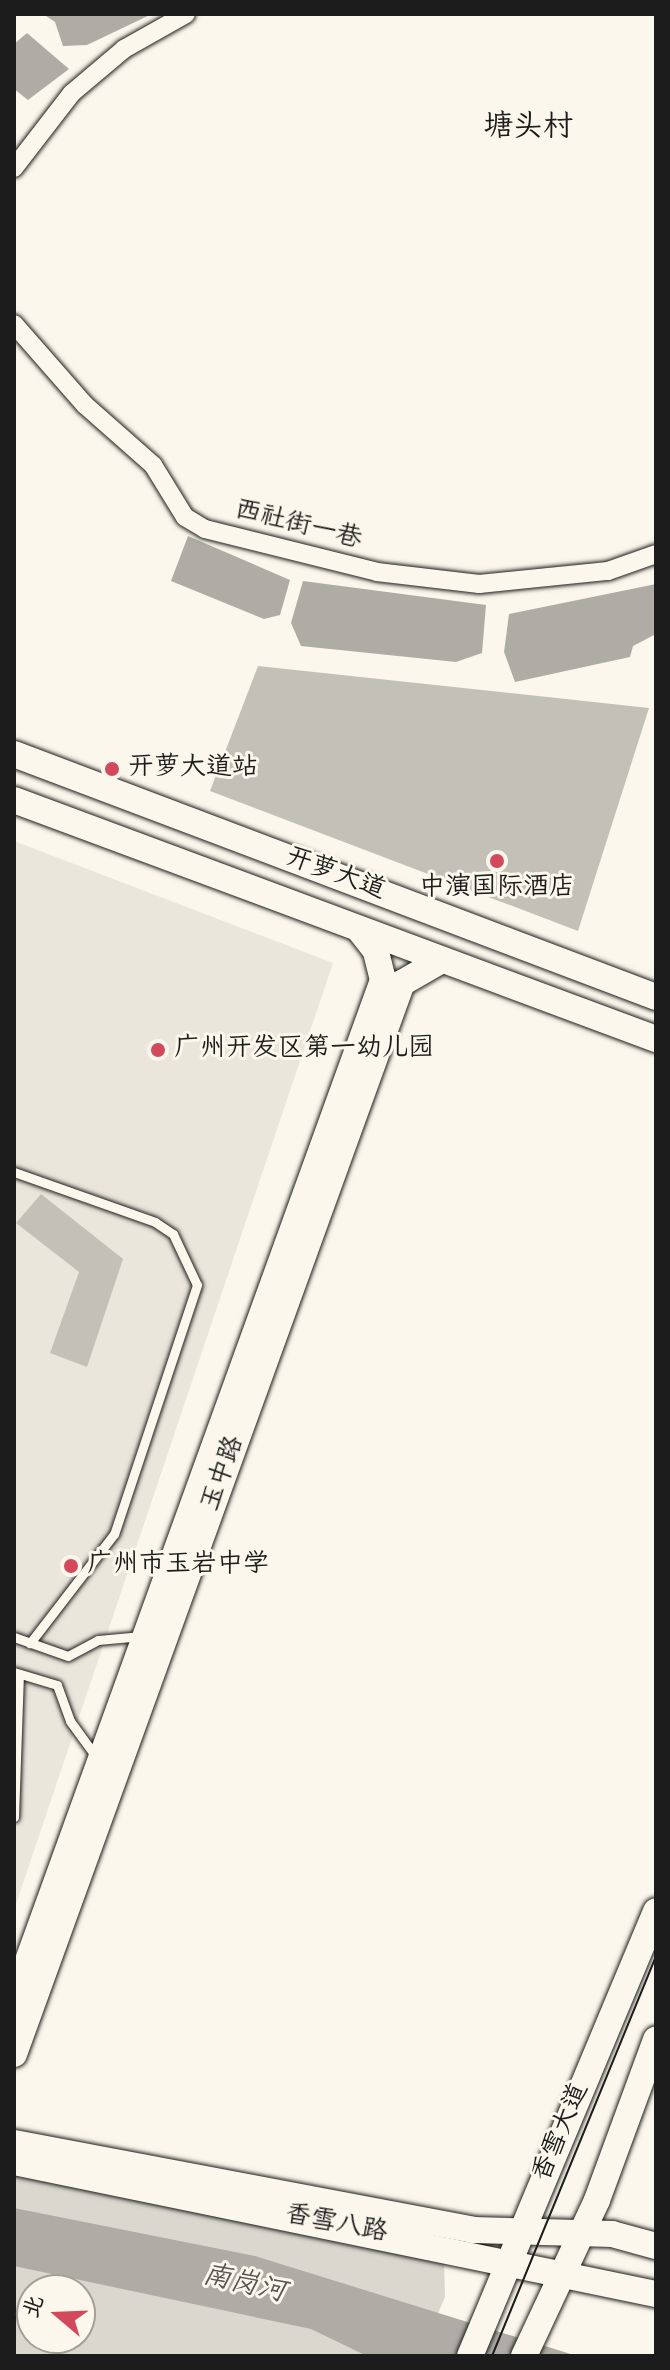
<!DOCTYPE html>
<html>
<head>
<meta charset="utf-8">
<style>
  body { margin:0 }
  #map { position:relative; width:670px; height:2370px; overflow:hidden; background:#fbf7ec; font-family:"Indie Flower","LXGW WenKai TC",sans-serif }
  div>[style] { position:absolute }
  [style*='--x'] { left:calc(var(--x)*1px); top:calc(var(--y)*1px); width:calc(var(--w)*1px); rotate:calc(var(--a)*1deg) }
  .built>* { inset:0; background:#eae6dc }
  .green>* { inset:0; background:#dad7ce }
  .water>* { inset:0; background:#afaca5 }
  .building>* { inset:0; background:#c3c0b8 }
  .roads { filter:drop-shadow(0 0 2px #1c1c1c) drop-shadow(0 0 2px #1c1c1c) }
  .lane>* { height:9px; margin:-4.5px; padding:0 4.5px; transform-origin:4.5px; border-radius:4.5px; background:#fbf7ec }
  .street>* { height:18px; margin:-9px; padding:0 9px; transform-origin:9px; border-radius:9px; background:#fbf7ec }
  .secondary>* { height:26px; margin:-13px; padding:0 13px; transform-origin:13px; border-radius:13px; background:#fbf7ec }
  .tram>* { height:2px; margin:-1px; padding:0 1px; transform-origin:1px; border-radius:1px; background:#1c1c1c }
  .dots>* { width:22px; height:22px; translate:-50% -50%; box-sizing:border-box; border:4px solid #fbf7ec; border-radius:50% }
  span { translate:-50% -50%; white-space:nowrap; text-align:center; line-height:1.15; -webkit-text-stroke:6px #fbf7ec; paint-order:stroke }
  .street-label { font-size:26px; color:#1c1c1c }
  .poi-label { font-size:26px; color:#1c1c1c }
  .left { translate:0 -50%; text-align:left }
  .water-label { font-size:28px; color:#575653; font-style:italic }
  .quarter-label { font-size:30px; color:#1c1c1c }
  .frame { position:absolute; inset:0; border:16px solid #1c1c1c; pointer-events:none }
  .north { position:absolute; left:16px; top:2274px; width:80px; height:80px; box-sizing:border-box; background:#fbf7ec; border:2px solid #a29f99; border-radius:50%; rotate:289deg; font-size:22px; font-weight:700; line-height:32px; text-align:center; color:#1c1c1c }
  .north::after { content:''; display:block; margin:auto; width:28px; height:36px; background:#d1495b; clip-path:polygon(50% 0,100% 100%,50% 72%,0 100%) }
</style>
</head>
<body>
<div id="map">
  <div class="built">
    <div style="clip-path:polygon(14px 841px,333px 963px,14px 1910px)"></div>
  </div>
  <div class="green">
    <div style="clip-path:polygon(evenodd,14px 2175px,444px 2260px,445px 2297px,420px 2356px,14px 2356px,14px 2175px,32px 2290px,80px 2290px,80px 2338px,32px 2338px,32px 2290px)"></div>
  </div>
  <div class="water">
    <div style="clip-path:polygon(43px 14px,152px 14px,87px 45px,63px 46px,55px 22px)"></div>
    <div style="clip-path:polygon(27px 33px,69px 69px,28px 100px,14px 89px,14px 44px)"></div>
    <div style="clip-path:polygon(188px 536px,290px 580px,280px 615px,264px 619px,171px 581px)"></div>
    <div style="clip-path:polygon(303px 581px,486px 605px,482px 653px,456px 662px,301px 646px,291px 623px)"></div>
    <div style="clip-path:polygon(656px 584px,656px 634px,633px 646px,630px 657px,515px 682px,504px 652px,509px 614px)"></div>
    <div style="clip-path:polygon(14px 2208px,255px 2256px,577px 2356px,367px 2356px,311px 2329px,14px 2266px)"></div>
  </div>
  <div class="building">
    <div style="clip-path:polygon(258px 666px,649px 708px,578px 931px,210px 791px)"></div>
    <div style="clip-path:polygon(41px 1194px,123px 1259px,87px 1367px,50px 1353px,79px 1272px,16px 1223px)"></div>
  </div>
  <div class="roads">
    <div class="lane">
      <div style="--x:14;--y:1172;--w:150;--a:19.5"></div>
      <div style="--x:155;--y:1222;--w:22;--a:34"></div>
      <div style="--x:173;--y:1234;--w:56;--a:64.8"></div>
      <div style="--x:197;--y:1285;--w:262;--a:108.4"></div>
      <div style="--x:114;--y:1534;--w:138;--a:127.6"></div>
      <div style="--x:14;--y:1637;--w:57;--a:19.4"></div>
      <div style="--x:68;--y:1656;--w:34;--a:-28"></div>
      <div style="--x:98;--y:1640;--w:44;--a:-5.2"></div>
      <div style="--x:14;--y:1672;--w:45;--a:16.8"></div>
      <div style="--x:57;--y:1685;--w:38;--a:70"></div>
      <div style="--x:70;--y:1721;--w:46;--a:53.9"></div>
      <div style="--x:14;--y:1817;--w:143;--a:-88"></div>
    </div>
    <div class="street">
      <div style="--x:14;--y:168;--w:95;--a:-52.3"></div>
      <div style="--x:72;--y:93;--w:68;--a:-40.2"></div>
      <div style="--x:124;--y:49;--w:71;--a:-29.4"></div>
      <div style="--x:14;--y:324;--w:108;--a:48.8"></div>
      <div style="--x:85;--y:405;--w:91;--a:41.4"></div>
      <div style="--x:153;--y:465;--w:61;--a:58.4"></div>
      <div style="--x:185;--y:517;--w:23;--a:31"></div>
      <div style="--x:205;--y:529;--w:177;--a:14"></div>
      <div style="--x:377;--y:572;--w:103;--a:6.7"></div>
      <div style="--x:479;--y:584;--w:130;--a:-5.8"></div>
      <div style="--x:608;--y:571;--w:51;--a:-19.5"></div>
    </div>
    <div class="secondary">
      <div style="--x:14;--y:754;--w:686;--a:20.73"></div>
      <div style="--x:14;--y:800;--w:685;--a:20.42"></div>
      <div style="--x:14;--y:1999;--w:1084;--a:-70.09"></div>
      <div style="--x:383;--y:980;--w:30;--a:-104"></div>
      <div style="--x:376;--y:951;--w:28;--a:-128"></div>
      <div style="--x:14;--y:2054;--w:1139;--a:-70.09"></div>
      <div style="--x:402;--y:983;--w:46;--a:-29.9"></div>
      <div style="--x:14;--y:2143;--w:467;--a:10.7"></div>
      <div style="--x:473;--y:2230;--w:139;--a:1.6"></div>
      <div style="--x:612;--y:2234;--w:46;--a:15.3"></div>
      <div style="--x:14;--y:2162;--w:655;--a:11.62"></div>
      <div style="--x:470;--y:2356;--w:482;--a:-67.3"></div>
      <div style="--x:524;--y:2356;--w:172;--a:-64.9"></div>
      <div style="--x:597;--y:2200;--w:171;--a:-69.8"></div>
    </div>
  </div>
  <div class="tram">
    <div style="--x:492;--y:2356;--w:432;--a:-67.7"></div>
  </div>
  <div class="dots">
    <div style="left:112px;top:769px;background:#d1495b"></div>
    <div style="left:497px;top:861px;background:#d1495b"></div>
    <div style="left:158px;top:1050px;background:#d1495b"></div>
    <div style="left:71px;top:1566px;background:#d1495b"></div>
  </div>
  <div class="street-label">
    <span style="left:298px;top:526px;rotate:14deg">西社街一巷</span>
    <span style="left:335px;top:875px;rotate:20deg">开萝大道</span>
    <span style="left:224px;top:1474px;rotate:-70deg">玉中路</span>
    <span style="left:562px;top:2133px;rotate:-67deg">香雪大道</span>
    <span style="left:336px;top:2225px;rotate:11deg">香雪八路</span>
  </div>
  <div class="poi-label">
    <span class="left" style="left:128px;top:769px">开萝大道站</span>
    <span style="left:497px;top:889px">中演国际酒店</span>
    <span class="left" style="left:174px;top:1050px">广州开发区第一幼儿园</span>
    <span class="left" style="left:87px;top:1566px">广州市玉岩中学</span>
  </div>
  <div class="water-label">
    <span style="left:244px;top:2285px;rotate:13deg">南岗河</span>
  </div>
  <div class="quarter-label">
    <span style="left:528px;top:128px">塘头村</span>
  </div>
  <div class="frame"></div>
  <div class="north">北</div>
</div>
</body>
</html>
